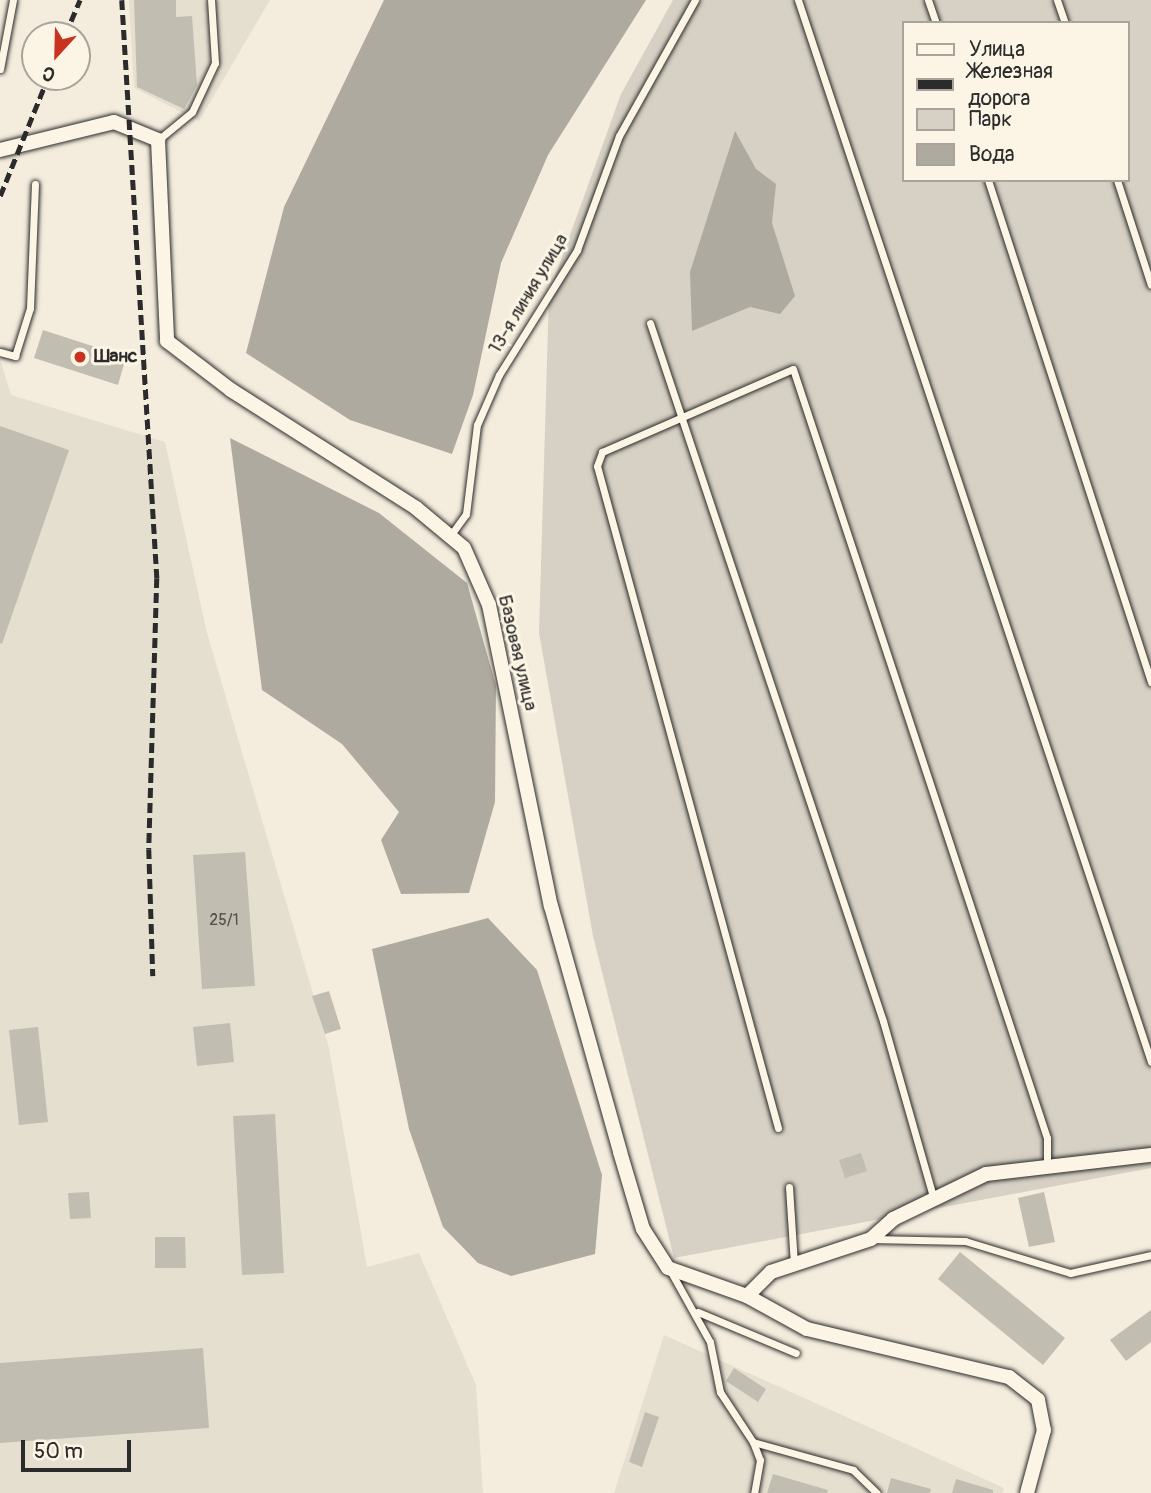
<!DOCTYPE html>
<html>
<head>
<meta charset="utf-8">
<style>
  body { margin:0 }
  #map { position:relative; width:1151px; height:1493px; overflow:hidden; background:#f4edde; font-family:Pangolin,sans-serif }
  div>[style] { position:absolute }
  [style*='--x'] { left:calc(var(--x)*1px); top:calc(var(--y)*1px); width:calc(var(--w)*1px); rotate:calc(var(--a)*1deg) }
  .built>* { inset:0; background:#e5dfd0 }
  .green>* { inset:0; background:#d6d1c4 }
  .water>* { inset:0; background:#afaaa0 }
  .building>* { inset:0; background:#c2bdb1 }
  .roads { filter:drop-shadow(0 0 2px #2b2b2b) drop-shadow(0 0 2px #2b2b2b) }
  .service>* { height:7px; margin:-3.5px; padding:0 3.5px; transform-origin:3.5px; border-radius:3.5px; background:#fcf5e5 }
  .minor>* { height:14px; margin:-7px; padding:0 7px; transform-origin:7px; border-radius:7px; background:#fcf5e5 }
  .rail>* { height:4.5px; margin-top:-2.25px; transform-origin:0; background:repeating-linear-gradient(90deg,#2b2b2b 0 10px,transparent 0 15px) }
  .dots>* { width:19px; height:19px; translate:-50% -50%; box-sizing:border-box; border:4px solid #fcf5e5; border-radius:50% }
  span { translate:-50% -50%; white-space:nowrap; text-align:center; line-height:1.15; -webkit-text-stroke:6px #fcf5e5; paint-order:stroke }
  .number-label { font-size:16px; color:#51504c }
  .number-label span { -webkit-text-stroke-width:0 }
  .street-label { font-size:19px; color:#2b2b2b }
  .poi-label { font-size:19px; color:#2b2b2b; font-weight:700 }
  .left { translate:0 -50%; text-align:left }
  .legend { position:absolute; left:902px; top:21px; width:228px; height:161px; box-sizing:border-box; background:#fcf5e5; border:2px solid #a8a49b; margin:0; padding:9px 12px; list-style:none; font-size:21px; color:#2b2b2b }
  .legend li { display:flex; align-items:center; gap:14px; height:35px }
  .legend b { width:35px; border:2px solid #a8a49b }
  .north { position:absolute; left:21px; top:21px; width:70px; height:70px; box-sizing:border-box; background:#fcf5e5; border:2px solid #a8a49b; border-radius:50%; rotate:202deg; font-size:19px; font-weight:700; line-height:28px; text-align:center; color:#2b2b2b }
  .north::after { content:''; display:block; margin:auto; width:24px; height:32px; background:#c8321e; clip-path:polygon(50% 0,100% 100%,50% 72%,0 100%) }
  .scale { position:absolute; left:21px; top:1440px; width:110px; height:32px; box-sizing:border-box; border:4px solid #2b2b2b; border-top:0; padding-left:9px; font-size:21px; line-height:24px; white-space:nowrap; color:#2b2b2b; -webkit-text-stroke:5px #fcf5e5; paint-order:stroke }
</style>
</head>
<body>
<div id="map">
  <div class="built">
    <div style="clip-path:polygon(129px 0,270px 0,199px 121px,134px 88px)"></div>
    <div style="clip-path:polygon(0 359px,11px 395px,165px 442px,207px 633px,329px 1048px,367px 1267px,419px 1253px,476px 1385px,483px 1493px,0 1493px)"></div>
    <div style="clip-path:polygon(664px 1335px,1004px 1488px,1002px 1493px,614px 1493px)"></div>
  </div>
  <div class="green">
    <div style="clip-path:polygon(evenodd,673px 0,1151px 0,1151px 1168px,674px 1258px,593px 936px,539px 633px,549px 293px,621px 94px,673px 0,904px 23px,1128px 23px,1128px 180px,904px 180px,904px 23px)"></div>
  </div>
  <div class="water">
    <div style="clip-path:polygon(384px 0,646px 0,548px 155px,501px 263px,473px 395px,452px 454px,350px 420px,246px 353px,284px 207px)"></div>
    <div style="clip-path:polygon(735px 131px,756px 169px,776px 184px,772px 223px,795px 296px,780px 314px,750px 307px,692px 331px,690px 272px)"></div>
    <div style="clip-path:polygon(230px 438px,379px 513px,467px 583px,496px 686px,495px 802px,469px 893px,401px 894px,381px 840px,399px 812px,342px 744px,262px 690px)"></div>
    <div style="clip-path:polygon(488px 918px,537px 970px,602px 1175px,595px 1254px,511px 1276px,478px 1263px,443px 1227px,409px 1129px,372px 949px)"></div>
  </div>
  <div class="building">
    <div style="clip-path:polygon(134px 0,176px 0,176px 17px,192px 16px,197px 85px,184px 109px,137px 87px)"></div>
    <div style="clip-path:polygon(43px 330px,126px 357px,118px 385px,34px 358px)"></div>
    <div style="clip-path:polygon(0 426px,69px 450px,2px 644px,0 643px)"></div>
    <div style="clip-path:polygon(245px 852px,255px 986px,202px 989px,193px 855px)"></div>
    <div style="clip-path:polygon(329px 991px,341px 1029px,325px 1034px,312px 996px)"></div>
    <div style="clip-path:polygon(230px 1023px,234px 1062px,197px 1066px,193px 1027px)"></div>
    <div style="clip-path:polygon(38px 1027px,48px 1122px,19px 1125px,9px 1030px)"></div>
    <div style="clip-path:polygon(275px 1114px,284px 1273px,242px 1275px,233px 1116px)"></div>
    <div style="clip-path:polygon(861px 1153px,867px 1171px,845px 1178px,839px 1160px)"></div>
    <div style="clip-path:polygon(89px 1192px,91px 1218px,70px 1219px,68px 1193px)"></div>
    <div style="clip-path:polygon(1044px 1192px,1055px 1242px,1029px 1247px,1018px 1198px)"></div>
    <div style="clip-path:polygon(155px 1237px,185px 1237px,186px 1268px,155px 1268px)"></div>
    <div style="clip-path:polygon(960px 1252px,1065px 1338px,1043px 1365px,938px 1279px)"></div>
    <div style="clip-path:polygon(1151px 1310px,1151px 1342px,1126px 1361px,1110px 1340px)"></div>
    <div style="clip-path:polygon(203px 1348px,209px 1428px,0 1443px,0 1363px)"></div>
    <div style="clip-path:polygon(734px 1368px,766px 1389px,758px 1402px,726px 1381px)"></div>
    <div style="clip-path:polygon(645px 1412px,659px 1417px,642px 1467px,629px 1462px)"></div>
    <div style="clip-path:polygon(773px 1474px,828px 1490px,827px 1493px,767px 1493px)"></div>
    <div style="clip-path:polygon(891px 1478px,931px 1489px,930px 1493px,887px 1493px)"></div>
    <div style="clip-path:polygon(956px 1479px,993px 1490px,993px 1493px,952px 1493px)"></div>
  </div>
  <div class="roads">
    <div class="service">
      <div style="--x:798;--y:0;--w:1119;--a:71.61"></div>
      <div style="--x:928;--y:0;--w:24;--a:71"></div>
      <div style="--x:1057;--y:0;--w:24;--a:71"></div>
      <div style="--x:0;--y:69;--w:70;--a:-79.3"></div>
      <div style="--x:158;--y:140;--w:44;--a:-39.5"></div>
      <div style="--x:192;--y:112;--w:54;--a:-64.9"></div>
      <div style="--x:215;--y:63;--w:63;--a:-93.6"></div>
      <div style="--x:988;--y:180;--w:528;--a:72.01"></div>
      <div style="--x:1117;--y:180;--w:110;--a:72.1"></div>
      <div style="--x:650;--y:323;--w:736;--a:71.54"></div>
      <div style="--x:883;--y:1021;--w:183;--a:74.1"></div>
      <div style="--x:0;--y:352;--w:16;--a:15"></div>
      <div style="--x:15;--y:356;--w:50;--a:-72.6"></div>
      <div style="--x:30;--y:308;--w:124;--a:-87.7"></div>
      <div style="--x:450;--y:536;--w:27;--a:-54"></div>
      <div style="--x:466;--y:514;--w:90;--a:-83"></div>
      <div style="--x:477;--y:425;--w:55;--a:-66.3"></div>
      <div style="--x:499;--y:375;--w:147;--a:-58"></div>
      <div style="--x:577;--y:250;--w:121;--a:-69.8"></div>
      <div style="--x:619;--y:136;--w:156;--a:-60.8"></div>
      <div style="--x:778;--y:1128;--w:686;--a:-105.29"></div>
      <div style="--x:597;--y:466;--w:15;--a:-70"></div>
      <div style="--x:602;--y:452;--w:208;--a:-23.5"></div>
      <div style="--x:793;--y:369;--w:810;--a:71.72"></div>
      <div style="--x:1047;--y:1138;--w:28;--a:90"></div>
      <div style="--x:789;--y:1187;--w:77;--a:86.3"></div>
      <div style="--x:871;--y:1239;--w:94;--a:1.2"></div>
      <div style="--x:965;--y:1241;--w:110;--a:16.9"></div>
      <div style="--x:1070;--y:1273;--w:83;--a:-12.5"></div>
      <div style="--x:671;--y:1272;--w:80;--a:60.9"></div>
      <div style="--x:710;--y:1342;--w:51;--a:78.7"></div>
      <div style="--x:720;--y:1392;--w:60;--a:56.6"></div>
      <div style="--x:753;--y:1442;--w:19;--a:69"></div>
      <div style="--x:760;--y:1460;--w:34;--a:100"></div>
      <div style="--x:698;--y:1312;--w:106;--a:22.7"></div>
      <div style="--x:753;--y:1442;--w:104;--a:15.6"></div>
      <div style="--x:853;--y:1470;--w:33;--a:44"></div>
    </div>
    <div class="minor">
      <div style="--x:0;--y:150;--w:117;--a:-13.8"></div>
      <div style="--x:114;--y:122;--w:48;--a:22.2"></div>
      <div style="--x:158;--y:140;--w:201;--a:87.4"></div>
      <div style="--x:167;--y:341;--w:81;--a:37.4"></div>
      <div style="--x:231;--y:390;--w:219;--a:32.5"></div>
      <div style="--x:416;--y:508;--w:62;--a:39.8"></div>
      <div style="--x:464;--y:548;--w:62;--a:66.3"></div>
      <div style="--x:489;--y:605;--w:307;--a:78.4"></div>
      <div style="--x:551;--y:906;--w:255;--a:74.3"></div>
      <div style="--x:620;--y:1152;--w:80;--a:73.4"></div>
      <div style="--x:643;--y:1229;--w:46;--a:57.3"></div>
      <div style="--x:668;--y:1268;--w:84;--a:19.5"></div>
      <div style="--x:747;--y:1296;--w:34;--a:-45"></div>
      <div style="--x:771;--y:1272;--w:105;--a:-18.3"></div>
      <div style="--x:871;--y:1239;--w:30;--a:-42"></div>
      <div style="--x:893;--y:1219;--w:103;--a:-25.8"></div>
      <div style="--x:986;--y:1174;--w:166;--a:-6.6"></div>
      <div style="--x:747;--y:1296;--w:68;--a:28.8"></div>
      <div style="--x:807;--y:1329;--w:208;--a:13.4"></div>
      <div style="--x:1009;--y:1377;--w:37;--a:38"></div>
      <div style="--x:1038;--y:1400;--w:31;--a:79"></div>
      <div style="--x:1044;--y:1430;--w:65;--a:105.1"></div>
    </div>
  </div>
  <div class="rail">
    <div style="--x:122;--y:0;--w:579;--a:86.53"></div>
    <div style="--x:157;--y:578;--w:271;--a:91.7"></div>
    <div style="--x:149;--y:849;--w:127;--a:88.2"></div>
    <div style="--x:65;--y:35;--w:38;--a:-67"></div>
    <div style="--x:0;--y:196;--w:128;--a:-68"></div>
  </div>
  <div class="dots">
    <div style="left:80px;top:357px;background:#c8321e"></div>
  </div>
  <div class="number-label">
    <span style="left:224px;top:920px">25/1</span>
  </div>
  <div class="street-label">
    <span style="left:529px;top:294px;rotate:-59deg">13-я линия улица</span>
    <span style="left:517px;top:653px;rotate:77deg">Базовая улица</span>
  </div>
  <div class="poi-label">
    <span class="left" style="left:94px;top:357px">Шанс</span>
  </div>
  <ul class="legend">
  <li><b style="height:9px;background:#fcf5e5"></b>Улица</li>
  <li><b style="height:9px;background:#2b2b2b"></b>Железная дорога</li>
  <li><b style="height:19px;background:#d6d1c4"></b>Парк</li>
  <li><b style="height:19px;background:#afaaa0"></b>Вода</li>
  </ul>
  <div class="north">С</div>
  <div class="scale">50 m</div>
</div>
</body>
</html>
